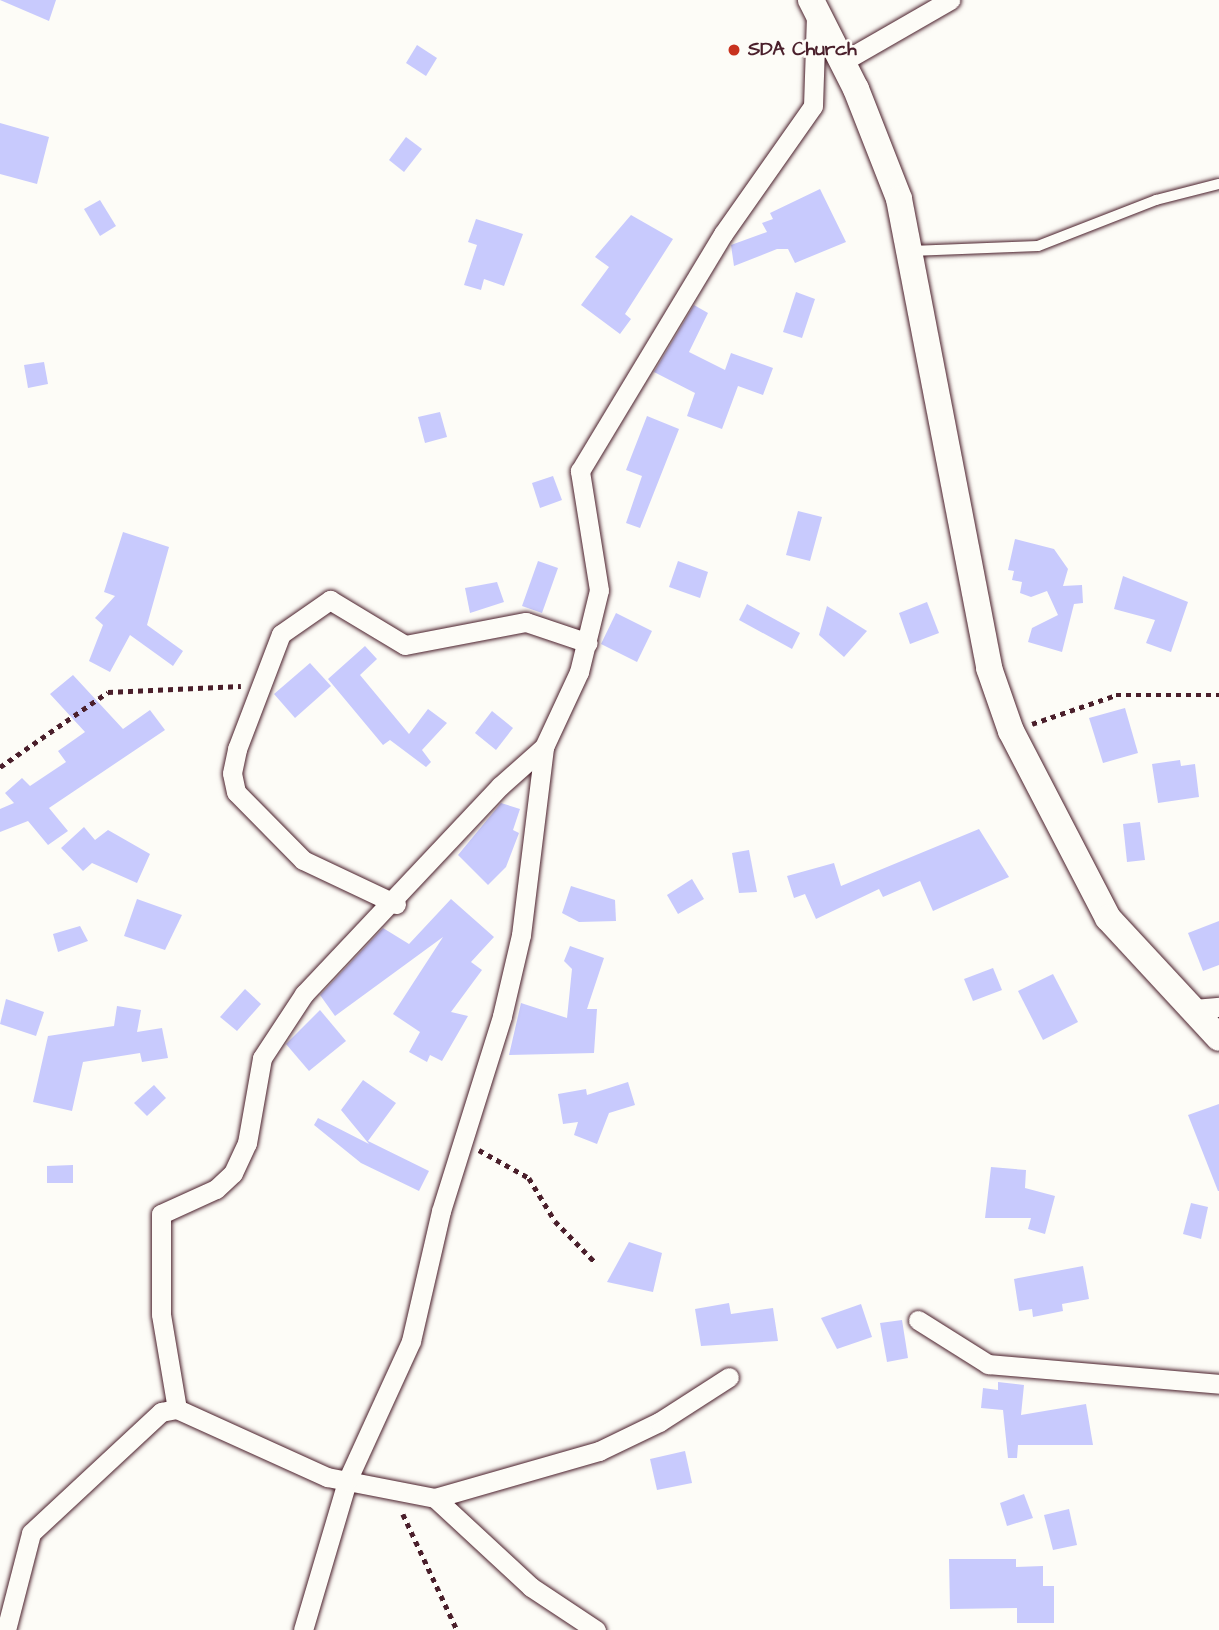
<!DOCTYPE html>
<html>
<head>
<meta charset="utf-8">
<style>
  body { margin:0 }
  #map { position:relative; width:1219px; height:1630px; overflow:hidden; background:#fdfcf7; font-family:"Architects Daughter",sans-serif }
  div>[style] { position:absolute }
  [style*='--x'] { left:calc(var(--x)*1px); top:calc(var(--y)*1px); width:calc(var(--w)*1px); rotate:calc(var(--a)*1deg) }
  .building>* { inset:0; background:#c8cafd }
  .path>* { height:4.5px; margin-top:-2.25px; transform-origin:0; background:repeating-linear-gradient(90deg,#4a1f2b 0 5px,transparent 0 10px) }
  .roads { filter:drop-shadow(0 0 2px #4a1f2b) drop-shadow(0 0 2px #4a1f2b) }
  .lane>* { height:10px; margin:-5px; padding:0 5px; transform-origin:5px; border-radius:5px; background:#fdfcf7 }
  .street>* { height:19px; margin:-9.5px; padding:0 9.5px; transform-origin:9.5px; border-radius:9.5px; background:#fdfcf7 }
  .secondary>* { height:26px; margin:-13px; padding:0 13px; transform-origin:13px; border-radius:13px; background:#fdfcf7 }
  .dots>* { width:19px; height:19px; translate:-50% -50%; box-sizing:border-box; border:4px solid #fdfcf7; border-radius:50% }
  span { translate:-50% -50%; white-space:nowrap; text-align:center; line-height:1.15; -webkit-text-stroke:5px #fdfcf7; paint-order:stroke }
  .poi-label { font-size:19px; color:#4a1f2b; font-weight:700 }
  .left { translate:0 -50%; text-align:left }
</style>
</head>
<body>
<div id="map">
  <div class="building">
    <div style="clip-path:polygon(0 0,56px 0,49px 21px)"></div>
    <div style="clip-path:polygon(417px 45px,437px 58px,426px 76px,406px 63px)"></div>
    <div style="clip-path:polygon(0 123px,49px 137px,37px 184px,0 174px)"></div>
    <div style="clip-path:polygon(406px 137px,422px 149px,404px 172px,389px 160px)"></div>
    <div style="clip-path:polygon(820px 189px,846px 242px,795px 263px,788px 249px,777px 249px,734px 266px,731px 245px,767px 232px,762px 223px,773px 219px,770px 213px)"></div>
    <div style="clip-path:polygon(100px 200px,116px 226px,100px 236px,84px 209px)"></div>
    <div style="clip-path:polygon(631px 215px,673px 239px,625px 314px,631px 319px,620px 334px,581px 305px,609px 267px,595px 257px)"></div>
    <div style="clip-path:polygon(476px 219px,523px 234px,504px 286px,484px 279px,481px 290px,464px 285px,477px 245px,468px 242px)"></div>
    <div style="clip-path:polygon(796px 292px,815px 299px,802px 338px,783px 332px)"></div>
    <div style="clip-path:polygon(694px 305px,708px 313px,689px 352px,725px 370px,731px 353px,773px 368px,763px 395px,738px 386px,722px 429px,687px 416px,695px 393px,654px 372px)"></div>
    <div style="clip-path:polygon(44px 362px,48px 384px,28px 388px,24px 365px)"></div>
    <div style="clip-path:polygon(440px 412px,447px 437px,425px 443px,418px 417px)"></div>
    <div style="clip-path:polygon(647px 416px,679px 429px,640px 528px,626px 523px,642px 476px,626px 470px)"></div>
    <div style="clip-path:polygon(553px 476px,562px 500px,540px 508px,532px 483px)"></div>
    <div style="clip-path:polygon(798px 511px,822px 517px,810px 561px,786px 555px)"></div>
    <div style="clip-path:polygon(123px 532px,169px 547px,147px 625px,183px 651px,173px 666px,130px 635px,110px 672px,89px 661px,103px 625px,95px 618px,115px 596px,104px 592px)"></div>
    <div style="clip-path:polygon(1015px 539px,1054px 549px,1068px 569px,1063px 586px,1082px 585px,1083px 603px,1074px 604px,1062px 652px,1028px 642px,1032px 628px,1058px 615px,1047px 591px,1031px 597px,1020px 593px,1022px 582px,1012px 580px,1014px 571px,1008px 570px)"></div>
    <div style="clip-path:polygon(538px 561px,558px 568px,542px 613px,522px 606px)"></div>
    <div style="clip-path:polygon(678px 561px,708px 572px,700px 598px,669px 587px)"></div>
    <div style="clip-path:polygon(1123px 576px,1188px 602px,1171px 652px,1146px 643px,1155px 620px,1114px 609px)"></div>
    <div style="clip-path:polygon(497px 582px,504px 602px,470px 613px,465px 588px)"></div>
    <div style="clip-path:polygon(927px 602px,939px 633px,910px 644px,899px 613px)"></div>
    <div style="clip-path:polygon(747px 604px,800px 633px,792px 649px,739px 620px)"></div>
    <div style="clip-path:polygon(827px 606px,867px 631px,844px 657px,819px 635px)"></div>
    <div style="clip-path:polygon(616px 613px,652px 631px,637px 662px,601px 644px)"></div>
    <div style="clip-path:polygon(365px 646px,377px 659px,360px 675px,409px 734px,428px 709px,447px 723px,422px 750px,431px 762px,426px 767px,390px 740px,383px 745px,328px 679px)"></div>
    <div style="clip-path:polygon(310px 663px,331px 686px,295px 718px,274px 694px)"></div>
    <div style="clip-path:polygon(73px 675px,123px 729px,150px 710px,165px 730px,49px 808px,68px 831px,48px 845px,28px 821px,0 832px,0 809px,14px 803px,5px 793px,22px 778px,30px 786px,66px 762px,58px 751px,85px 732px,50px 694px)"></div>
    <div style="clip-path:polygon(1125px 708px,1138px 753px,1103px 763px,1089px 718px)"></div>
    <div style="clip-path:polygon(492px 711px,513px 728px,496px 750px,475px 733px)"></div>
    <div style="clip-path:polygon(1180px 760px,1181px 766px,1195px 764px,1199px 797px,1158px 803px,1152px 764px)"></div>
    <div style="clip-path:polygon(501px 803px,520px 809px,513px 830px,519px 833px,506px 867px,488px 885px,458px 855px)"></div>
    <div style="clip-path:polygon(1140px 822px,1145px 860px,1127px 862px,1123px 824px)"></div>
    <div style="clip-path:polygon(84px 827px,95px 840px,108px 830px,150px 854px,137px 883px,92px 863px,83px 871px,61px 848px)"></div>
    <div style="clip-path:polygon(979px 829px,1009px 877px,933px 911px,920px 881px,883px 897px,879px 889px,816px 919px,805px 894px,794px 898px,787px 876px,834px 863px,841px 886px)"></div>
    <div style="clip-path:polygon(749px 850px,757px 892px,739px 893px,732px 853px)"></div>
    <div style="clip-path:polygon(692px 879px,704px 899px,678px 914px,667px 895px)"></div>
    <div style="clip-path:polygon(571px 886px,615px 900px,616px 921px,579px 922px,562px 913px)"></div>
    <div style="clip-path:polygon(137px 899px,182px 915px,165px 950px,124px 936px)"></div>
    <div style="clip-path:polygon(451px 899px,494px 937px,471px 962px,482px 970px,451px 1012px,468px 1016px,442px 1061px,430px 1055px,427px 1062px,409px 1052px,420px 1032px,393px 1014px,443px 937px,335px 1016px,320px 995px,383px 928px,409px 944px)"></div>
    <div style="clip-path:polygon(1219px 921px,1219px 965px,1203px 971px,1188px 933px)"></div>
    <div style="clip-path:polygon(80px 926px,88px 941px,58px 952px,53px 934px)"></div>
    <div style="clip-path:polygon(570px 946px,604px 958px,587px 1009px,597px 1009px,594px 1053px,509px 1055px,521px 1003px,567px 1018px,572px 969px,564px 961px)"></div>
    <div style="clip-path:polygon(993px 968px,1002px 990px,973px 1001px,964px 979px)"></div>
    <div style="clip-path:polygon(1053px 974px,1078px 1022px,1043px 1040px,1018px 991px)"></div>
    <div style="clip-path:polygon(245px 989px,261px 1004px,237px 1031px,220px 1017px)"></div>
    <div style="clip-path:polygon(6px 999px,44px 1012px,36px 1036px,0 1024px)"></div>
    <div style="clip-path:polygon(117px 1006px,141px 1010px,137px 1032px,162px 1028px,168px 1058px,142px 1062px,140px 1053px,83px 1062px,72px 1111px,33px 1102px,48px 1036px,114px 1026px)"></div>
    <div style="clip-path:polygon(320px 1010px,346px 1041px,309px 1071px,286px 1044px)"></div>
    <div style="clip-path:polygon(363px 1080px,396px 1103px,368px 1141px,429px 1171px,419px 1191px,361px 1163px,314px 1125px,318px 1118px,369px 1144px,341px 1110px)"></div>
    <div style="clip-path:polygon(628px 1082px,635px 1105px,609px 1113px,597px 1144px,574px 1135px,578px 1122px,563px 1124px,558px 1094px,586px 1089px,587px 1095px)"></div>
    <div style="clip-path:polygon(154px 1085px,166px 1098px,147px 1116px,134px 1103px)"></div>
    <div style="clip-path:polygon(1219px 1104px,1219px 1191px,1218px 1191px,1188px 1115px)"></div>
    <div style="clip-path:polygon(73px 1165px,73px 1183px,47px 1183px,47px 1166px)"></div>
    <div style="clip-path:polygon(991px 1167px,1026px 1170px,1025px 1188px,1055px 1196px,1045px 1234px,1028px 1229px,1031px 1218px,985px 1218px)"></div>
    <div style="clip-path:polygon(1191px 1203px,1208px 1207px,1201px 1239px,1183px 1234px)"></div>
    <div style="clip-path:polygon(629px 1242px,662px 1253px,653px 1292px,607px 1282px)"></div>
    <div style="clip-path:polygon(1083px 1266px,1089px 1299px,1062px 1304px,1063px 1311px,1033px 1317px,1032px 1309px,1019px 1311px,1014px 1279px)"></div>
    <div style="clip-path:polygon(729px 1303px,731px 1314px,773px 1308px,778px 1341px,701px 1346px,695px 1309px)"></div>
    <div style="clip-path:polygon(861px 1304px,872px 1337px,837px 1349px,821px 1318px)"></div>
    <div style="clip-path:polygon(902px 1320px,908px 1358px,887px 1362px,880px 1323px)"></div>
    <div style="clip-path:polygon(998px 1382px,1024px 1385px,1021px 1415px,1086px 1404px,1093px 1445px,1018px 1445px,1017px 1458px,1008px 1458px,1003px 1410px,981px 1408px,983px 1388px,998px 1390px)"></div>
    <div style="clip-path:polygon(685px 1451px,692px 1483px,657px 1490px,650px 1459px)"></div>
    <div style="clip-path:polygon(1024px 1494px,1033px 1518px,1007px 1526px,1000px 1503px)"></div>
    <div style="clip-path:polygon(1069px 1509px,1077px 1545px,1053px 1550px,1044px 1515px)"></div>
    <div style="clip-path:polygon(949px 1559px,1016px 1559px,1016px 1567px,1043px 1566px,1043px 1586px,1054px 1586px,1054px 1623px,1017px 1623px,1017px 1608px,950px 1609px)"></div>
  </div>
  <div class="path">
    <div style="--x:1032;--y:724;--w:89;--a:-19"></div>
    <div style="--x:1116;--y:695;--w:103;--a:0"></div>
    <div style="--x:0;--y:767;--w:131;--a:-34.8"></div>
    <div style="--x:108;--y:692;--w:133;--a:-2.6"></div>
    <div style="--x:479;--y:1150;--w:57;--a:29.2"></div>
    <div style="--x:529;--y:1178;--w:50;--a:58.8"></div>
    <div style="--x:555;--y:1221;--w:59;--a:45.7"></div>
    <div style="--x:403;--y:1514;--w:128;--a:65"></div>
  </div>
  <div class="roads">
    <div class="lane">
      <div style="--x:911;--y:251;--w:127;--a:-2.3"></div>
      <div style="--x:1038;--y:246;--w:127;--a:-21.3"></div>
      <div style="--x:1156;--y:200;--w:65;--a:-14.3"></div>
    </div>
    <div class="street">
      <div style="--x:842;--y:62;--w:125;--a:-29.9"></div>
      <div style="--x:396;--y:904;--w:103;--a:-154.7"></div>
      <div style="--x:303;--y:860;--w:95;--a:-134.6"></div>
      <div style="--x:236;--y:792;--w:19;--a:-102"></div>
      <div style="--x:232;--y:773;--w:25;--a:-78"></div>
      <div style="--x:237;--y:749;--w:123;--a:-69.1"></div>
      <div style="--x:281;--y:634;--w:60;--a:-34.8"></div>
      <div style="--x:330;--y:600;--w:87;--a:31"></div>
      <div style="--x:405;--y:645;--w:123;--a:-10.8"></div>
      <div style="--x:526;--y:622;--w:65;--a:18.7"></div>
      <div style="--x:1195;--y:1009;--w:24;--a:-5"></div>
      <div style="--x:918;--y:1320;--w:83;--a:32.2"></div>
      <div style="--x:988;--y:1364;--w:232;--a:4.9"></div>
      <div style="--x:177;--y:1409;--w:96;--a:-99.6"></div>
      <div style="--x:161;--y:1314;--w:100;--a:-90"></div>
      <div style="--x:161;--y:1214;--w:60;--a:-24.4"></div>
      <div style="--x:216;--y:1189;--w:23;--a:-43"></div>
      <div style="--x:233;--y:1173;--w:33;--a:-65"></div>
      <div style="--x:247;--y:1143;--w:86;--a:-80"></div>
      <div style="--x:262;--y:1058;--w:77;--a:-56.7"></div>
      <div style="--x:304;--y:994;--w:286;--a:-46.7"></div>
      <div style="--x:500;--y:786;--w:59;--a:-41.6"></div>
      <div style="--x:435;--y:1498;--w:171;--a:-16"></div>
      <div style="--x:599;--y:1451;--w:67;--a:-25.8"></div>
      <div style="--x:659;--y:1422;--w:83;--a:-32.7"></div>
      <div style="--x:6;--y:1630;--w:100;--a:-75.5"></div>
      <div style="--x:31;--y:1533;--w:178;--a:-42.9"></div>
      <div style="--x:161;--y:1412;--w:16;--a:-11"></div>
      <div style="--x:177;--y:1409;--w:165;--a:24.4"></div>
      <div style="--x:327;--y:1477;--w:110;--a:11"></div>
      <div style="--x:435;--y:1498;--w:131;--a:42.8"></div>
      <div style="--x:531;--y:1587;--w:78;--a:33.5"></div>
      <div style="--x:303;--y:1630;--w:155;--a:-73.5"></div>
      <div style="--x:347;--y:1481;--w:154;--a:-65.4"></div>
      <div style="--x:411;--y:1341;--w:133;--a:-77"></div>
      <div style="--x:441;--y:1211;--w:204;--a:-72.6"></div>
      <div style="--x:502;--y:1016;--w:83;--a:-76.8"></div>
      <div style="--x:521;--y:935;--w:189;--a:-83"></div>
      <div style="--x:544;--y:747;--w:83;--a:-65"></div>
      <div style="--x:579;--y:672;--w:84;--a:-76.3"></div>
      <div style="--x:599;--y:590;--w:121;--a:-99.1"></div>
      <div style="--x:580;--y:471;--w:277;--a:-58.9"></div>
      <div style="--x:723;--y:234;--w:156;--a:-54.9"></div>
      <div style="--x:813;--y:106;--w:91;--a:-88.1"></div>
    </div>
    <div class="secondary">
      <div style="--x:811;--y:0;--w:100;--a:63.2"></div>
      <div style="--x:856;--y:89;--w:118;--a:68.6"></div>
      <div style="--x:899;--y:199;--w:478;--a:79.1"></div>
      <div style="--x:989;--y:668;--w:67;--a:70.8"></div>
      <div style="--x:1011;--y:731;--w:211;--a:62.6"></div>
      <div style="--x:1108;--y:918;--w:163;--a:47.2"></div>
    </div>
  </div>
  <div class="dots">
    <div style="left:734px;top:50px;background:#c8321e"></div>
  </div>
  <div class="poi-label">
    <span class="left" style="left:748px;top:50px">SDA Church</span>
  </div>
</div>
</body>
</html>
